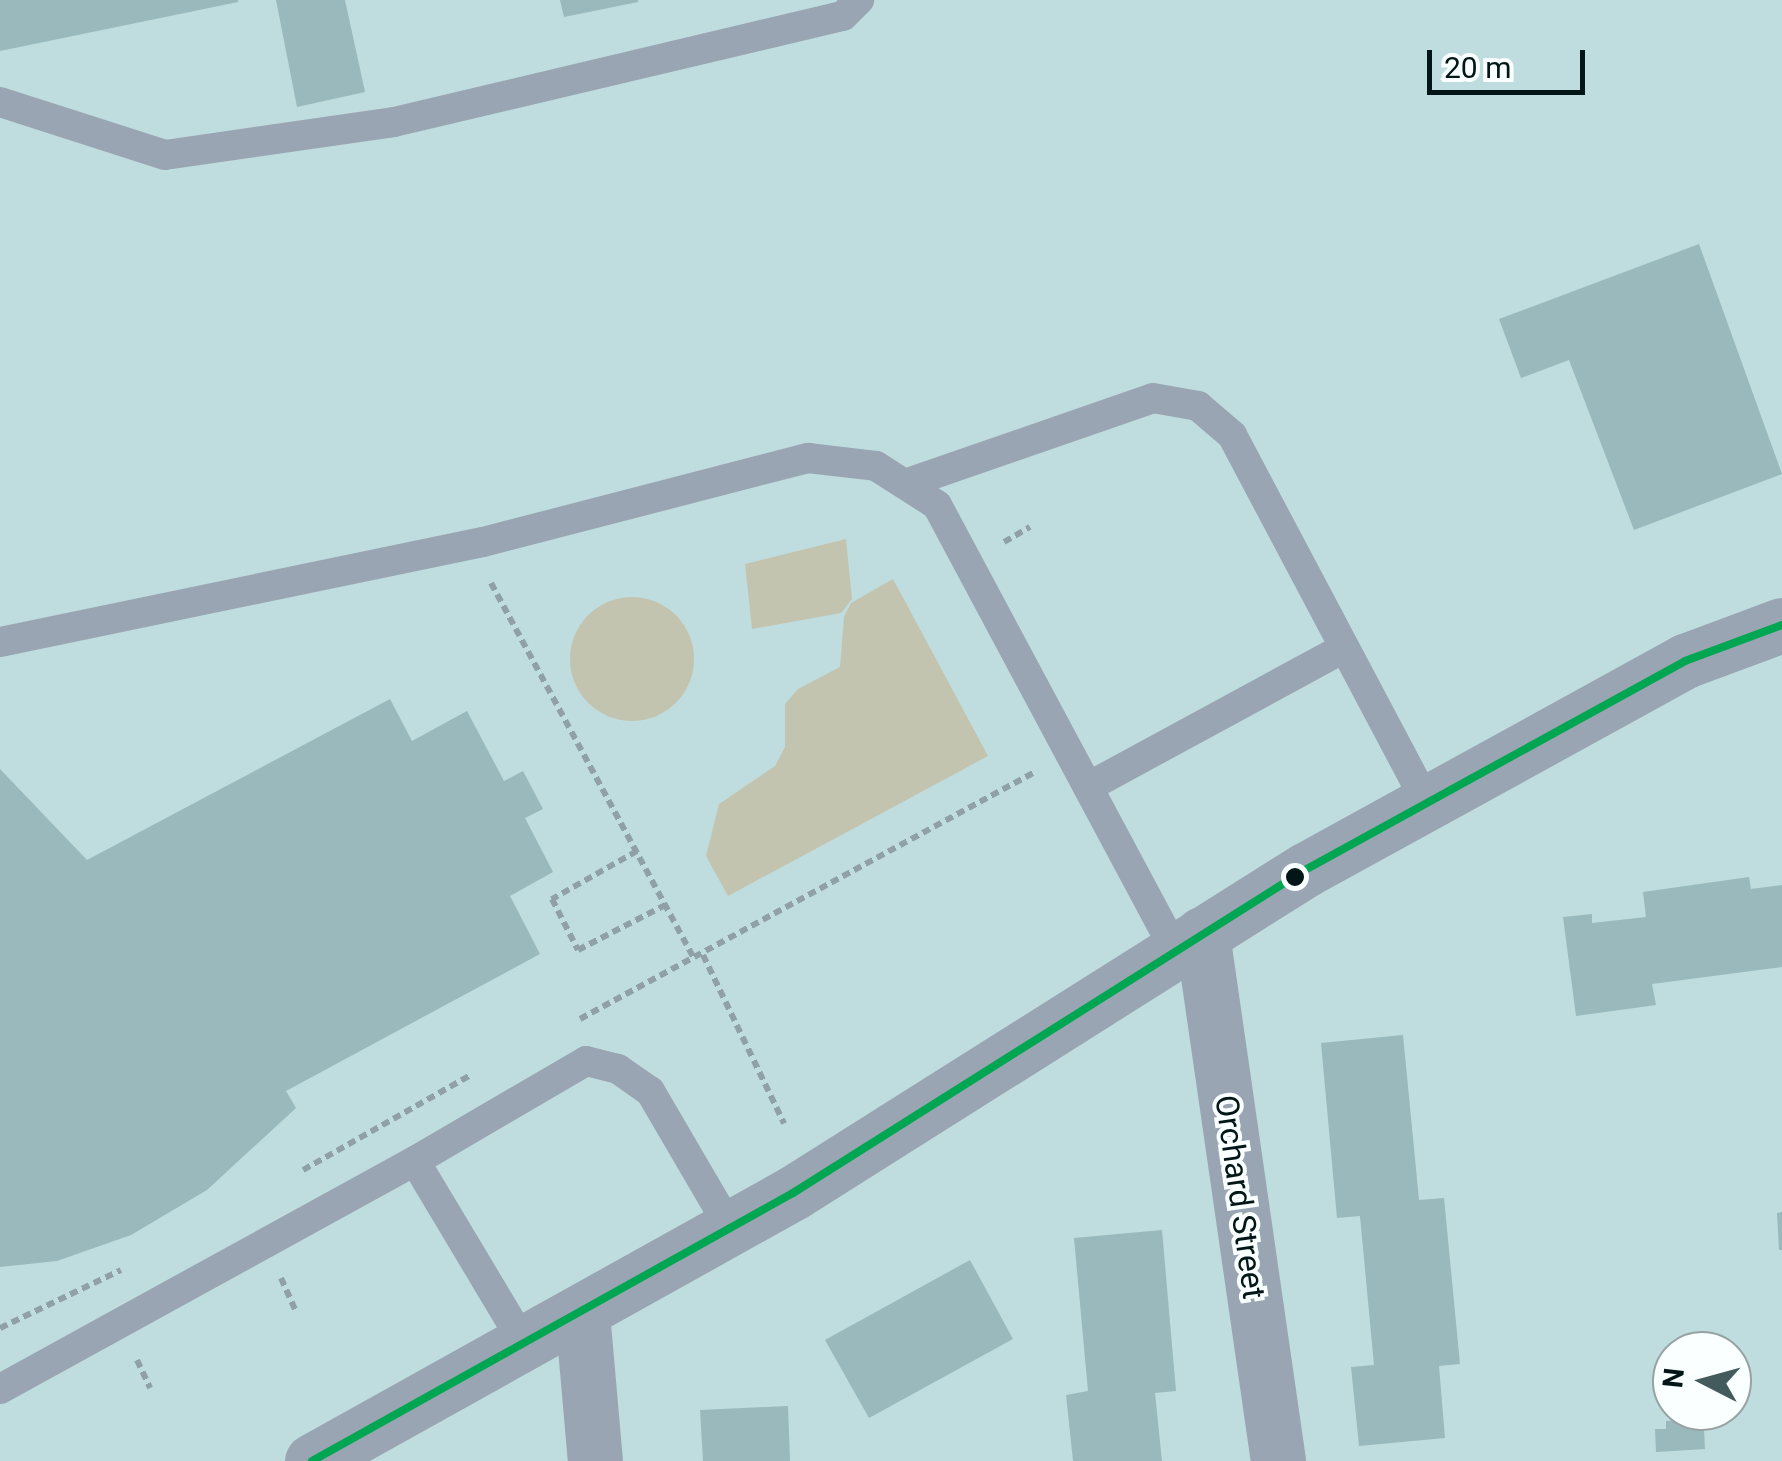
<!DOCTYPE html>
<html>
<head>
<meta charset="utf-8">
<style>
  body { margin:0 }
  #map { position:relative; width:1782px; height:1461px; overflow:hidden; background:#bfdcde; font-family:Roboto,sans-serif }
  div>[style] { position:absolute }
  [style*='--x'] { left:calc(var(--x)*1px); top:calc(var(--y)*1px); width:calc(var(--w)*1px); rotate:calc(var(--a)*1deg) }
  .green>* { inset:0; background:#c3c4af }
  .round { border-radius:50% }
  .building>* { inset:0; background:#99b9bc }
  .path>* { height:6px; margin-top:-3px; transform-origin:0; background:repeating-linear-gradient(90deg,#8fa0a7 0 8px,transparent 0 13px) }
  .service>* { height:30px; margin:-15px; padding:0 15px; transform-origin:15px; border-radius:15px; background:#99a5b2 }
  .minor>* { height:55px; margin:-27.5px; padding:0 27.5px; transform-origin:27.5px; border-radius:27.5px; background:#99a5b2 }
  .tertiary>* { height:55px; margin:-27.5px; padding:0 27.5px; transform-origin:27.5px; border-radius:27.5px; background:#99a5b2 }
  .bus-1>* { height:8px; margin:-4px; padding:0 4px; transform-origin:4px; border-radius:4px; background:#00a651 }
  .dots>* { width:28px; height:28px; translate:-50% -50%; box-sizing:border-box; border:5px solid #faffff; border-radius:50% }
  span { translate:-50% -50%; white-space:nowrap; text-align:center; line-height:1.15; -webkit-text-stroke:8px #faffff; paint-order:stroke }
  .street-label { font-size:32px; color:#021617 }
  .north { position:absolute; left:1652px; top:1331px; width:100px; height:100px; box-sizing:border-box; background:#faffff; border:2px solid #97a2a2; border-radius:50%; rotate:276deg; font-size:28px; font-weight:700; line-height:40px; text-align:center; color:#021617 }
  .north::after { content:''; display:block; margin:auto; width:35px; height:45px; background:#445b5d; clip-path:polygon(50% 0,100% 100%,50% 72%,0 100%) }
  .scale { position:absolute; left:1427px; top:50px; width:158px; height:45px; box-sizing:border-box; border:5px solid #021617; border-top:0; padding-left:12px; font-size:30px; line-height:35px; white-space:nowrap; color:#021617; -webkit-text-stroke:8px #faffff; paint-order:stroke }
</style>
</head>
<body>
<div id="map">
  <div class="green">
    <div style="clip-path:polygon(846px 539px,852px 599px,841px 613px,752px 629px,745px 564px)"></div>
    <div style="clip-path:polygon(893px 579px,988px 756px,728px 896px,706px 856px,719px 804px,775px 766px,785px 747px,785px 704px,798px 689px,840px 667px,844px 617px,851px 603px)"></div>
    <div class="round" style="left:570px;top:597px;width:124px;height:124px"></div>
  </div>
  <div class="building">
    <div style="clip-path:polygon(0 0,238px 0,238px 2px,0 51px)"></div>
    <div style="clip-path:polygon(276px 0,345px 0,365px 92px,297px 107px)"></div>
    <div style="clip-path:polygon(560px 0,638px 0,638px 2px,564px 17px)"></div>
    <div style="clip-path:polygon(1699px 244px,1782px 474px,1634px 530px,1569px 360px,1521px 378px,1499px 319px)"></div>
    <div style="clip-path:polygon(390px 699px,412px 741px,467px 711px,504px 781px,523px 771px,543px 809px,525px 818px,553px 872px,510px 896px,540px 954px,286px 1091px,296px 1108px,207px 1190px,131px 1235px,57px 1261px,0 1267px,0 769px,87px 860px)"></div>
    <div style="clip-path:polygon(1749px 877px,1751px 889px,1782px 885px,1782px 967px,1652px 984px,1656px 1005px,1576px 1016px,1563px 917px,1592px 914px,1592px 923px,1646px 917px,1643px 892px)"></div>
    <div style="clip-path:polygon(1403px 1035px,1419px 1200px,1444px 1198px,1460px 1364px,1439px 1366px,1445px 1438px,1359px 1446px,1351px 1367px,1374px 1365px,1360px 1216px,1337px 1218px,1321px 1043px)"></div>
    <div style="clip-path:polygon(1782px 1212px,1782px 1250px,1779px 1250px,1777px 1213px)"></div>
    <div style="clip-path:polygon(1162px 1230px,1176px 1391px,1155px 1393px,1162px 1461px,1073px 1461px,1066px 1395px,1088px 1391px,1074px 1238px)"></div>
    <div style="clip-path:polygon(970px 1260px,1013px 1339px,869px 1418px,825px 1340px)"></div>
    <div style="clip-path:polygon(788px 1406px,790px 1461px,703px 1461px,700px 1410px)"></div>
    <div style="clip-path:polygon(1691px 1419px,1691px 1430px,1704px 1429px,1705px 1449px,1656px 1452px,1655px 1429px,1666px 1429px,1666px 1421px)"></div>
  </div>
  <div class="path">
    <div style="--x:1004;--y:542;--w:30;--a:-30"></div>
    <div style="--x:491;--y:583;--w:429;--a:61.6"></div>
    <div style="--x:637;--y:851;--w:98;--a:150.5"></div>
    <div style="--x:552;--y:899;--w:57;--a:63"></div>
    <div style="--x:578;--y:950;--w:98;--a:-27.3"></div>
    <div style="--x:703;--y:955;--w:187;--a:64.3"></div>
    <div style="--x:580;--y:1019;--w:518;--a:-28.5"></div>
    <div style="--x:303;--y:1170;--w:193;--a:-29.5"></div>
    <div style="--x:281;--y:1278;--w:35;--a:66"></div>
    <div style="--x:0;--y:1328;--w:134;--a:-25.6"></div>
    <div style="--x:137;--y:1360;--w:31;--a:65"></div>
  </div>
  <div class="service">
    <div style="--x:0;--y:102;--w:173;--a:17.8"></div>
    <div style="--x:165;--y:155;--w:231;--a:-8.2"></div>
    <div style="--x:394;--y:122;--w:461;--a:-13.3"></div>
    <div style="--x:843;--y:16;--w:23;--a:-45"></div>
    <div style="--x:905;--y:484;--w:262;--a:-19.1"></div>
    <div style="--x:1153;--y:398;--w:46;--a:10.1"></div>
    <div style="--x:1198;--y:406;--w:45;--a:40.5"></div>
    <div style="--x:1232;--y:435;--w:415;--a:62.1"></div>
    <div style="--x:0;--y:642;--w:493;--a:-11.7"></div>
    <div style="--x:483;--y:542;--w:336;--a:-14.5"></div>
    <div style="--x:808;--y:458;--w:68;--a:6.7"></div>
    <div style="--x:876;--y:466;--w:72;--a:32.6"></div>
    <div style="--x:937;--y:505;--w:505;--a:61.86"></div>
    <div style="--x:1088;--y:787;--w:291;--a:-28.5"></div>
    <div style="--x:525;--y:1345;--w:214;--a:-120.9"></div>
    <div style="--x:415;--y:1161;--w:198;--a:-30.3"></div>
    <div style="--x:586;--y:1061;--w:33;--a:14"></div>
    <div style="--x:618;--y:1069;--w:39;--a:35"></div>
    <div style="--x:650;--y:1091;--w:159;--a:59.7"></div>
    <div style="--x:0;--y:1389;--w:474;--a:-28.8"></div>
  </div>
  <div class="minor">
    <div style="--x:1202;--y:934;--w:532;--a:81.79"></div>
    <div style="--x:582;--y:1313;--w:149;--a:85"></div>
  </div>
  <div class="tertiary">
    <div style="--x:312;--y:1461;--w:551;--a:-29.13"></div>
    <div style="--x:793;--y:1193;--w:605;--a:-32.25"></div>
    <div style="--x:1305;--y:870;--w:434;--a:-28.8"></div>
    <div style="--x:1685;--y:661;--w:103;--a:-20.4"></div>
  </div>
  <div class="bus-1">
    <div style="--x:312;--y:1461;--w:551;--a:-29.13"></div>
    <div style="--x:793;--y:1193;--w:605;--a:-32.25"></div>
    <div style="--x:1305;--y:870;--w:434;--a:-28.8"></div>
    <div style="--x:1685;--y:661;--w:103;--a:-20.4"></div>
  </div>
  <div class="dots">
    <div style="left:1295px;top:877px;background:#021617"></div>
  </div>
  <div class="street-label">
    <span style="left:1240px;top:1197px;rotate:82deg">Orchard Street</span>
  </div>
  <div class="north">N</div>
  <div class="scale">20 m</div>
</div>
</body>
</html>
